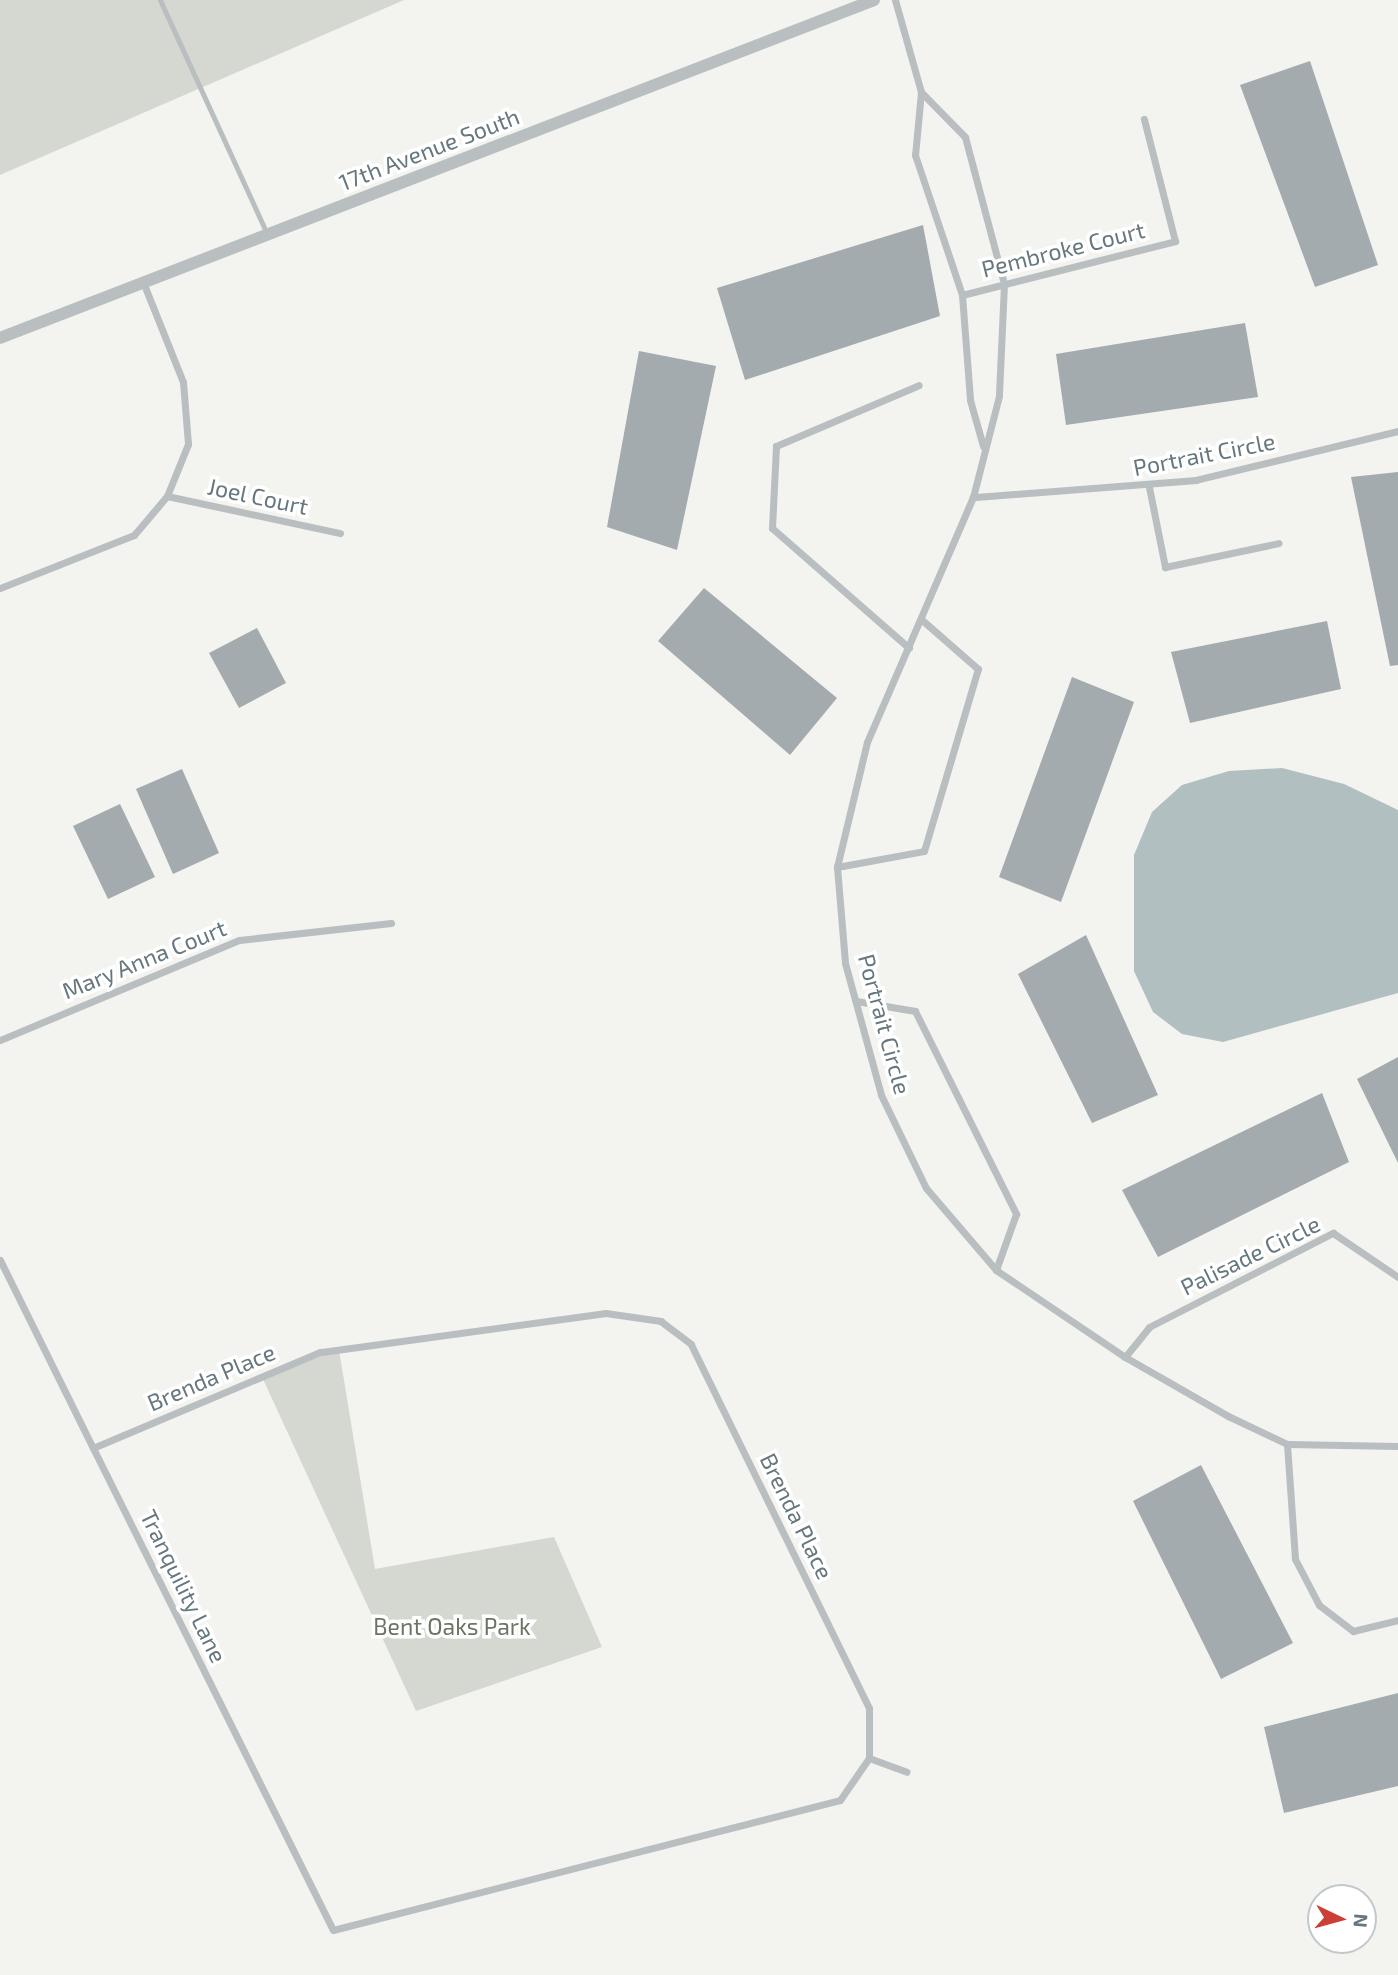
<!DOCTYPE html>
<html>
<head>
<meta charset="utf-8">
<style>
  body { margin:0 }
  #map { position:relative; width:1398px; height:1975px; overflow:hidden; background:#f3f3f0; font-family:"Exo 2",sans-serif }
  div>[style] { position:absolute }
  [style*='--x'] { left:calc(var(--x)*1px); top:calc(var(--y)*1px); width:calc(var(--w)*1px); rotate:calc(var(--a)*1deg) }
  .green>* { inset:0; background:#d4d8d0 }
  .water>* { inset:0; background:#b1bfc0 }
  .building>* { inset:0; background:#a3abae }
  .service>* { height:5px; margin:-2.5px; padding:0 2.5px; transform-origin:2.5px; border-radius:2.5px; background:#b9bec0 }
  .minor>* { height:7px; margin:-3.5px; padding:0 3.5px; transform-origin:3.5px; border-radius:3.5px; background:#b9bec0 }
  .tertiary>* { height:12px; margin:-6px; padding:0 6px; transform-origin:6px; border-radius:6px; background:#b9bec0 }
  span { translate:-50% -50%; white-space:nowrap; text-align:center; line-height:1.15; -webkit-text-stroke:7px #fff; paint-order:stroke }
  .street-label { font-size:23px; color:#66777d }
  .park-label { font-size:23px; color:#6b7564 }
  .north { position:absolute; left:1307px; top:1884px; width:70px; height:70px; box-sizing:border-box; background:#fff; border:2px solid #c2c9cb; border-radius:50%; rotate:95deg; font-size:19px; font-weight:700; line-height:28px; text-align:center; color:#66777d }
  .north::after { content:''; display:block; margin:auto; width:24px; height:32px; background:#cc3f37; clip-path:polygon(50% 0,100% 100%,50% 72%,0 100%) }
</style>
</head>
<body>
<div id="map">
  <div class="green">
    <div style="clip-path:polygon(0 0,404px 0,0 175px)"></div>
    <div style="clip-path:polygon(339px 1350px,375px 1569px,554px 1537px,602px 1647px,416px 1711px,262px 1377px)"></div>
  </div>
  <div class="water">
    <div style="clip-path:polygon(1282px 768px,1344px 784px,1398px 810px,1398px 993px,1223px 1042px,1182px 1034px,1153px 1012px,1134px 971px,1134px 855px,1152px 812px,1182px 785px,1229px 771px)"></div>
  </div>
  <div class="building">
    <div style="clip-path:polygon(1310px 61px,1378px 265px,1315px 287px,1240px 85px)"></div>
    <div style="clip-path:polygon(923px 225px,940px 316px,745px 380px,717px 288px)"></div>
    <div style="clip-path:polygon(1245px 323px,1258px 397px,1066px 425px,1056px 354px)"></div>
    <div style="clip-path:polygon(639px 351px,716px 366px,677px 550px,607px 527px)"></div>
    <div style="clip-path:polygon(1398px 472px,1398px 665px,1390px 666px,1351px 477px)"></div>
    <div style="clip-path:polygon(704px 588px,837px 698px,790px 755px,658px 641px)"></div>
    <div style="clip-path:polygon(1327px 621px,1341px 689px,1190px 723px,1171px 652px)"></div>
    <div style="clip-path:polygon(257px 628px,286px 683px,239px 708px,209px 653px)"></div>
    <div style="clip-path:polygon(1072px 677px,1134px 702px,1061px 902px,999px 877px)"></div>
    <div style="clip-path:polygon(182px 769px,219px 853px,173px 874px,136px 789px)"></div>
    <div style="clip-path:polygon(120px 804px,155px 877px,108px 899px,73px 826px)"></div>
    <div style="clip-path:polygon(1086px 935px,1158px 1095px,1092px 1123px,1018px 974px)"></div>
    <div style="clip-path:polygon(1398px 1057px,1398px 1163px,1357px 1079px)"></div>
    <div style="clip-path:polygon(1322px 1093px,1349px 1162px,1158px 1257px,1122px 1190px)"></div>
    <div style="clip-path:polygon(1201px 1465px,1293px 1643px,1221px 1679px,1133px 1501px)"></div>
    <div style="clip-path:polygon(1398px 1693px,1398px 1786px,1284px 1813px,1264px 1727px)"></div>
  </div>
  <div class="service">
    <div style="--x:160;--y:0;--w:257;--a:65.4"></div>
  </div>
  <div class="minor">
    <div style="--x:895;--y:0;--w:96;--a:74.2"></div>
    <div style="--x:921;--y:92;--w:63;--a:95.4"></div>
    <div style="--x:915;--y:155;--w:148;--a:71.4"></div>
    <div style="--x:962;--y:295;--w:105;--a:85.6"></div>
    <div style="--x:970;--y:400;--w:48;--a:74.2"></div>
    <div style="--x:921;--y:92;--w:63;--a:45.6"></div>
    <div style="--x:965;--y:137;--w:152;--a:75.1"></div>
    <div style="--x:1004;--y:284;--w:112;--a:92.6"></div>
    <div style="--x:999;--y:396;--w:104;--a:104.4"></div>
    <div style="--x:962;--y:295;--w:220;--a:-14.2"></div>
    <div style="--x:1175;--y:241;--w:126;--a:-104.3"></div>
    <div style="--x:1398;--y:431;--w:208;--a:166.4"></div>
    <div style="--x:1196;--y:480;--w:224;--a:175.6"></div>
    <div style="--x:973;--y:497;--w:267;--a:113.4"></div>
    <div style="--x:867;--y:742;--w:129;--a:103.5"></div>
    <div style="--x:837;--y:867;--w:96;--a:85.2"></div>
    <div style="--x:845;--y:963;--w:137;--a:74.7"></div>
    <div style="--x:881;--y:1095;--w:103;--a:64.2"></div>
    <div style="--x:926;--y:1188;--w:108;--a:49.5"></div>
    <div style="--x:996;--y:1270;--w:156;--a:34"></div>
    <div style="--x:1125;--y:1357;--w:119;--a:29.8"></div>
    <div style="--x:1228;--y:1416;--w:65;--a:25.4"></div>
    <div style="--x:1287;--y:1444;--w:111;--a:1"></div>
    <div style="--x:1149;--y:487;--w:82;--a:78.7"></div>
    <div style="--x:1165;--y:567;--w:116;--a:-11.9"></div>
    <div style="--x:167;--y:496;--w:177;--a:12.1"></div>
    <div style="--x:0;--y:588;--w:144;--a:-21.6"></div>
    <div style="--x:134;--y:535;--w:51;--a:-49.8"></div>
    <div style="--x:167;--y:496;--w:56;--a:-68"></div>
    <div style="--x:188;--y:444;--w:62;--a:-94.6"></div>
    <div style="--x:183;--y:382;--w:108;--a:-111.8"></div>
    <div style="--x:909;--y:648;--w:182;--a:-138.8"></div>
    <div style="--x:772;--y:528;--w:82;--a:-87.2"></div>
    <div style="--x:776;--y:446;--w:155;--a:-23.1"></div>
    <div style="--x:837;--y:867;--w:88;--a:-10.4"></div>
    <div style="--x:924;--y:851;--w:190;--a:-73.5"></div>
    <div style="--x:978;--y:669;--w:74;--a:-138.8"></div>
    <div style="--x:856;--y:1001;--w:60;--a:9.6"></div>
    <div style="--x:915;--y:1011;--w:227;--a:63.5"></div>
    <div style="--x:1016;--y:1214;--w:59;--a:109.7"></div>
    <div style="--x:0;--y:1040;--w:259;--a:-22.7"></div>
    <div style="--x:239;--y:940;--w:153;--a:-6.4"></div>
    <div style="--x:0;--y:1260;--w:210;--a:63.7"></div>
    <div style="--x:93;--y:1448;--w:538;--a:63.53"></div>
    <div style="--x:333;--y:1930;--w:523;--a:-14.38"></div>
    <div style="--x:840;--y:1800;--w:51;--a:-55.4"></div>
    <div style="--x:869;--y:1758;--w:50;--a:-90"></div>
    <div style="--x:869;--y:1708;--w:405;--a:-116.1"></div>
    <div style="--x:691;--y:1344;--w:38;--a:-143"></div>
    <div style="--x:661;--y:1321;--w:56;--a:-171.7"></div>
    <div style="--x:606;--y:1313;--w:289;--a:172.2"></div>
    <div style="--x:320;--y:1352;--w:246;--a:157.1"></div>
    <div style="--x:1125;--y:1357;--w:38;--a:-51"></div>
    <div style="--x:1149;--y:1327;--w:207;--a:-27.1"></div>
    <div style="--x:1333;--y:1233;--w:78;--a:34.1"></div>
    <div style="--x:1287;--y:1444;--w:115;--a:86"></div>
    <div style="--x:1295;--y:1559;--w:52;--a:62.4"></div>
    <div style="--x:1319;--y:1605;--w:43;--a:37.4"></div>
    <div style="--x:1353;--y:1631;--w:46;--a:-13.7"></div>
    <div style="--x:869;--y:1758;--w:40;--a:20.2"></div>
  </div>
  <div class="tertiary">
    <div style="--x:0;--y:338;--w:937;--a:-21.14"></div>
  </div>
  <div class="street-label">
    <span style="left:429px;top:149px;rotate:-21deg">17th Avenue South</span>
    <span style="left:1063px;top:249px;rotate:-14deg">Pembroke Court</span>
    <span style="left:1204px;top:454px;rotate:-11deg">Portrait Circle</span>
    <span style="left:258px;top:496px;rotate:12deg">Joel Court</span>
    <span style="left:144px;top:959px;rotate:-22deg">Mary Anna Court</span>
    <span style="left:885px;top:1024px;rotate:75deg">Portrait Circle</span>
    <span style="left:1250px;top:1255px;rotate:-26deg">Palisade Circle</span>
    <span style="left:211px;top:1377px;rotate:-23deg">Brenda Place</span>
    <span style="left:797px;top:1516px;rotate:64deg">Brenda Place</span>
    <span style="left:184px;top:1586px;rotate:64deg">Tranquility Lane</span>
  </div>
  <div class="park-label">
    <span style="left:452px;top:1626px">Bent Oaks Park</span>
  </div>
  <div class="north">N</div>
</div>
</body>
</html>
